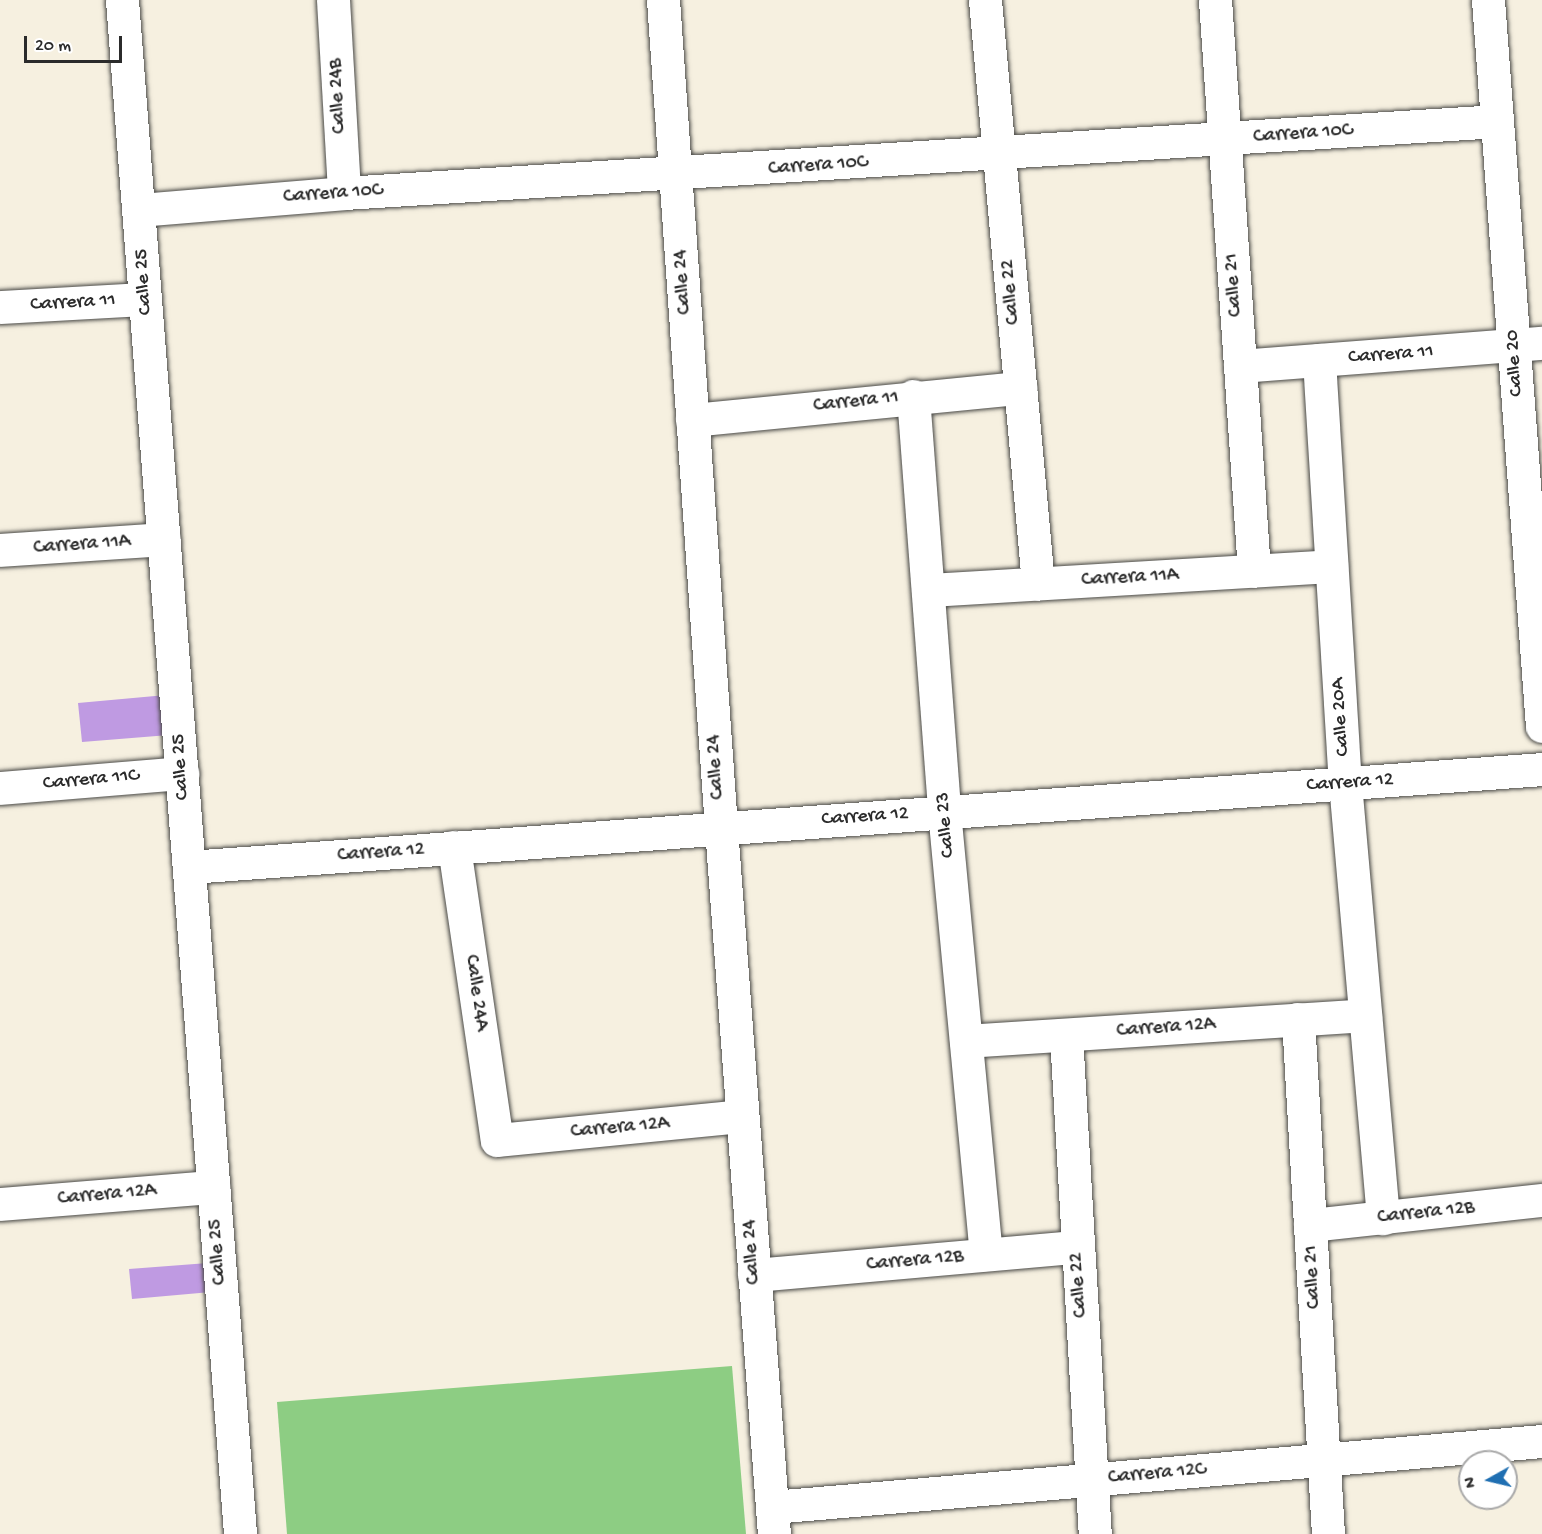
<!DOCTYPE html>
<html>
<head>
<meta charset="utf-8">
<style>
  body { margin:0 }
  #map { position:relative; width:1542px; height:1534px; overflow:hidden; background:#f6f0e0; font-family:"Gochi Hand",sans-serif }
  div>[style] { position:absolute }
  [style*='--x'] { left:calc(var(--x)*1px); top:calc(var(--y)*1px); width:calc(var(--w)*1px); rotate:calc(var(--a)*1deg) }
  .green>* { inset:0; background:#8dcd83 }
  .building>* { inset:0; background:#bf9ae2 }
  .roads { filter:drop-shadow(0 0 2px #494946) drop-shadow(0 0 2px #494946) }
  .street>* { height:33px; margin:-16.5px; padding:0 16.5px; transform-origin:16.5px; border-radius:16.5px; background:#fff }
  .secondary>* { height:33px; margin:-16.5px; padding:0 16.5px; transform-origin:16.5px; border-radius:16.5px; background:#fff }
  span { translate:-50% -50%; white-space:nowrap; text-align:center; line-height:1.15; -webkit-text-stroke:5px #fff; paint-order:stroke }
  .street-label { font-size:20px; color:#2b2b2b }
  .north { position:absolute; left:1458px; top:1450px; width:60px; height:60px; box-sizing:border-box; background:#fff; border:2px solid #aaa; border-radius:50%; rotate:262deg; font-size:16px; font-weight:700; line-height:24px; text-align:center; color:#2b2b2b }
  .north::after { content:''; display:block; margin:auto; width:21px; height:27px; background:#1f6fb2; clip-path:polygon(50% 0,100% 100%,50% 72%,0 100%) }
  .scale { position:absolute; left:24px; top:36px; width:98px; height:27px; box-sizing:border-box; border:3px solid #2b2b2b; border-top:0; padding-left:8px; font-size:18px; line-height:21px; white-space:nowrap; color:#2b2b2b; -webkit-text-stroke:4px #fff; paint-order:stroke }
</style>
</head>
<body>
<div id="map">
  <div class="green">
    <div style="clip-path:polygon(732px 1366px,746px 1534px,287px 1534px,277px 1402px)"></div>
  </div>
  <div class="building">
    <div style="clip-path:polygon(166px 695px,169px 735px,82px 742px,78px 703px)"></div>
    <div style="clip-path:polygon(208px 1263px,211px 1292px,132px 1299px,129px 1269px)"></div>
  </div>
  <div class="roads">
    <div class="street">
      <div style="--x:333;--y:0;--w:193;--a:86.7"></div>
      <div style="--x:663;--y:0;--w:830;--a:85.99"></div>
      <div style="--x:985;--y:0;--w:586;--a:84.81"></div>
      <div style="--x:1215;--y:0;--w:572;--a:86.09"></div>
      <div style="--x:1488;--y:0;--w:728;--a:85.75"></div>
      <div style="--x:139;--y:210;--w:206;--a:-4.7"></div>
      <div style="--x:344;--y:193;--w:1155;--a:-3.57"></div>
      <div style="--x:0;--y:307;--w:145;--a:-3.2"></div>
      <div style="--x:1319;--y:360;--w:424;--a:86.5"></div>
      <div style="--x:1345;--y:783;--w:437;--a:85"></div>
      <div style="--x:1240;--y:366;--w:303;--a:-4.4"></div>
      <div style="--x:913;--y:396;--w:416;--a:85.7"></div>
      <div style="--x:944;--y:811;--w:445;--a:84.6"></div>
      <div style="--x:692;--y:420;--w:330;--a:-5.6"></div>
      <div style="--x:0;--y:550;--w:164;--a:-3.8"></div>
      <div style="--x:929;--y:590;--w:403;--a:-3.4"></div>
      <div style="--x:0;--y:788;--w:183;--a:-4.7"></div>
      <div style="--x:454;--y:847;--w:296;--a:81.7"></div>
      <div style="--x:497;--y:1140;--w:246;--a:-5.6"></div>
      <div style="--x:1298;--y:1019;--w:516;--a:86.67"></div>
      <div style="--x:1066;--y:1035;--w:500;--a:86.7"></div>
      <div style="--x:966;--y:1041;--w:400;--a:-3.7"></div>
      <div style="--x:0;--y:1204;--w:214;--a:-4.6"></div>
      <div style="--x:1310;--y:1225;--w:233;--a:-6.2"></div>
      <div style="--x:754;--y:1275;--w:323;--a:-5"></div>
      <div style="--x:772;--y:1507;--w:773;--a:-4.9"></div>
    </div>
    <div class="secondary">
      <div style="--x:122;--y:0;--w:1539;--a:85.6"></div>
      <div style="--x:721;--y:828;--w:708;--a:85.71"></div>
      <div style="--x:189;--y:867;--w:1357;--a:-4.14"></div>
    </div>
  </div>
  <div class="street-label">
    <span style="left:338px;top:96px;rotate:-93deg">Calle 24B</span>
    <span style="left:1303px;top:134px;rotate:-4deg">Carrera 10C</span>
    <span style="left:818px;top:166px;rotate:-4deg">Carrera 10C</span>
    <span style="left:333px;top:194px;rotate:-4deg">Carrera 10C</span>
    <span style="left:144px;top:282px;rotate:-94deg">Calle 25</span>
    <span style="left:683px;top:282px;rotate:-94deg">Calle 24</span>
    <span style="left:1234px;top:285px;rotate:-94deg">Calle 21</span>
    <span style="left:1011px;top:292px;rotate:-95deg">Calle 22</span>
    <span style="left:73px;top:303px;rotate:-3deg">Carrera 11</span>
    <span style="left:1391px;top:355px;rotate:-4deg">Carrera 11</span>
    <span style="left:1515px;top:363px;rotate:-94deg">Calle 20</span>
    <span style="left:856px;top:402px;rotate:-6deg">Carrera 11</span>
    <span style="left:82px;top:545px;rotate:-4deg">Carrera 11A</span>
    <span style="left:1130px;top:578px;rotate:-3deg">Carrera 11A</span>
    <span style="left:1341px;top:717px;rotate:-94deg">Calle 20A</span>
    <span style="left:181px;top:767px;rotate:-94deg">Calle 25</span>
    <span style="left:716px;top:767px;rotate:-94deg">Calle 24</span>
    <span style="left:91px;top:780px;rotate:-5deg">Carrera 11C</span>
    <span style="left:1350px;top:783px;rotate:-4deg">Carrera 12</span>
    <span style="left:865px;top:817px;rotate:-4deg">Carrera 12</span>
    <span style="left:946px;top:825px;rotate:-95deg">Calle 23</span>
    <span style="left:381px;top:853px;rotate:-4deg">Carrera 12</span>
    <span style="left:476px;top:993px;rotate:82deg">Calle 24A</span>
    <span style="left:1166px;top:1028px;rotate:-4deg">Carrera 12A</span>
    <span style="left:620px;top:1128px;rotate:-5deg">Carrera 12A</span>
    <span style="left:107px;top:1195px;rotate:-5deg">Carrera 12A</span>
    <span style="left:1426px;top:1213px;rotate:-6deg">Carrera 12B</span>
    <span style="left:218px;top:1252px;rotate:-94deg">Calle 25</span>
    <span style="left:752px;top:1252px;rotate:-94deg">Calle 24</span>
    <span style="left:915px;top:1261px;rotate:-5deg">Carrera 12B</span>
    <span style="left:1313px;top:1277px;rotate:-93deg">Calle 21</span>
    <span style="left:1079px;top:1285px;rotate:-94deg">Calle 22</span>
    <span style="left:1157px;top:1474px;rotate:-5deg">Carrera 12C</span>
  </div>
  <div class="north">N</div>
  <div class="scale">20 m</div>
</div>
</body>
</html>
